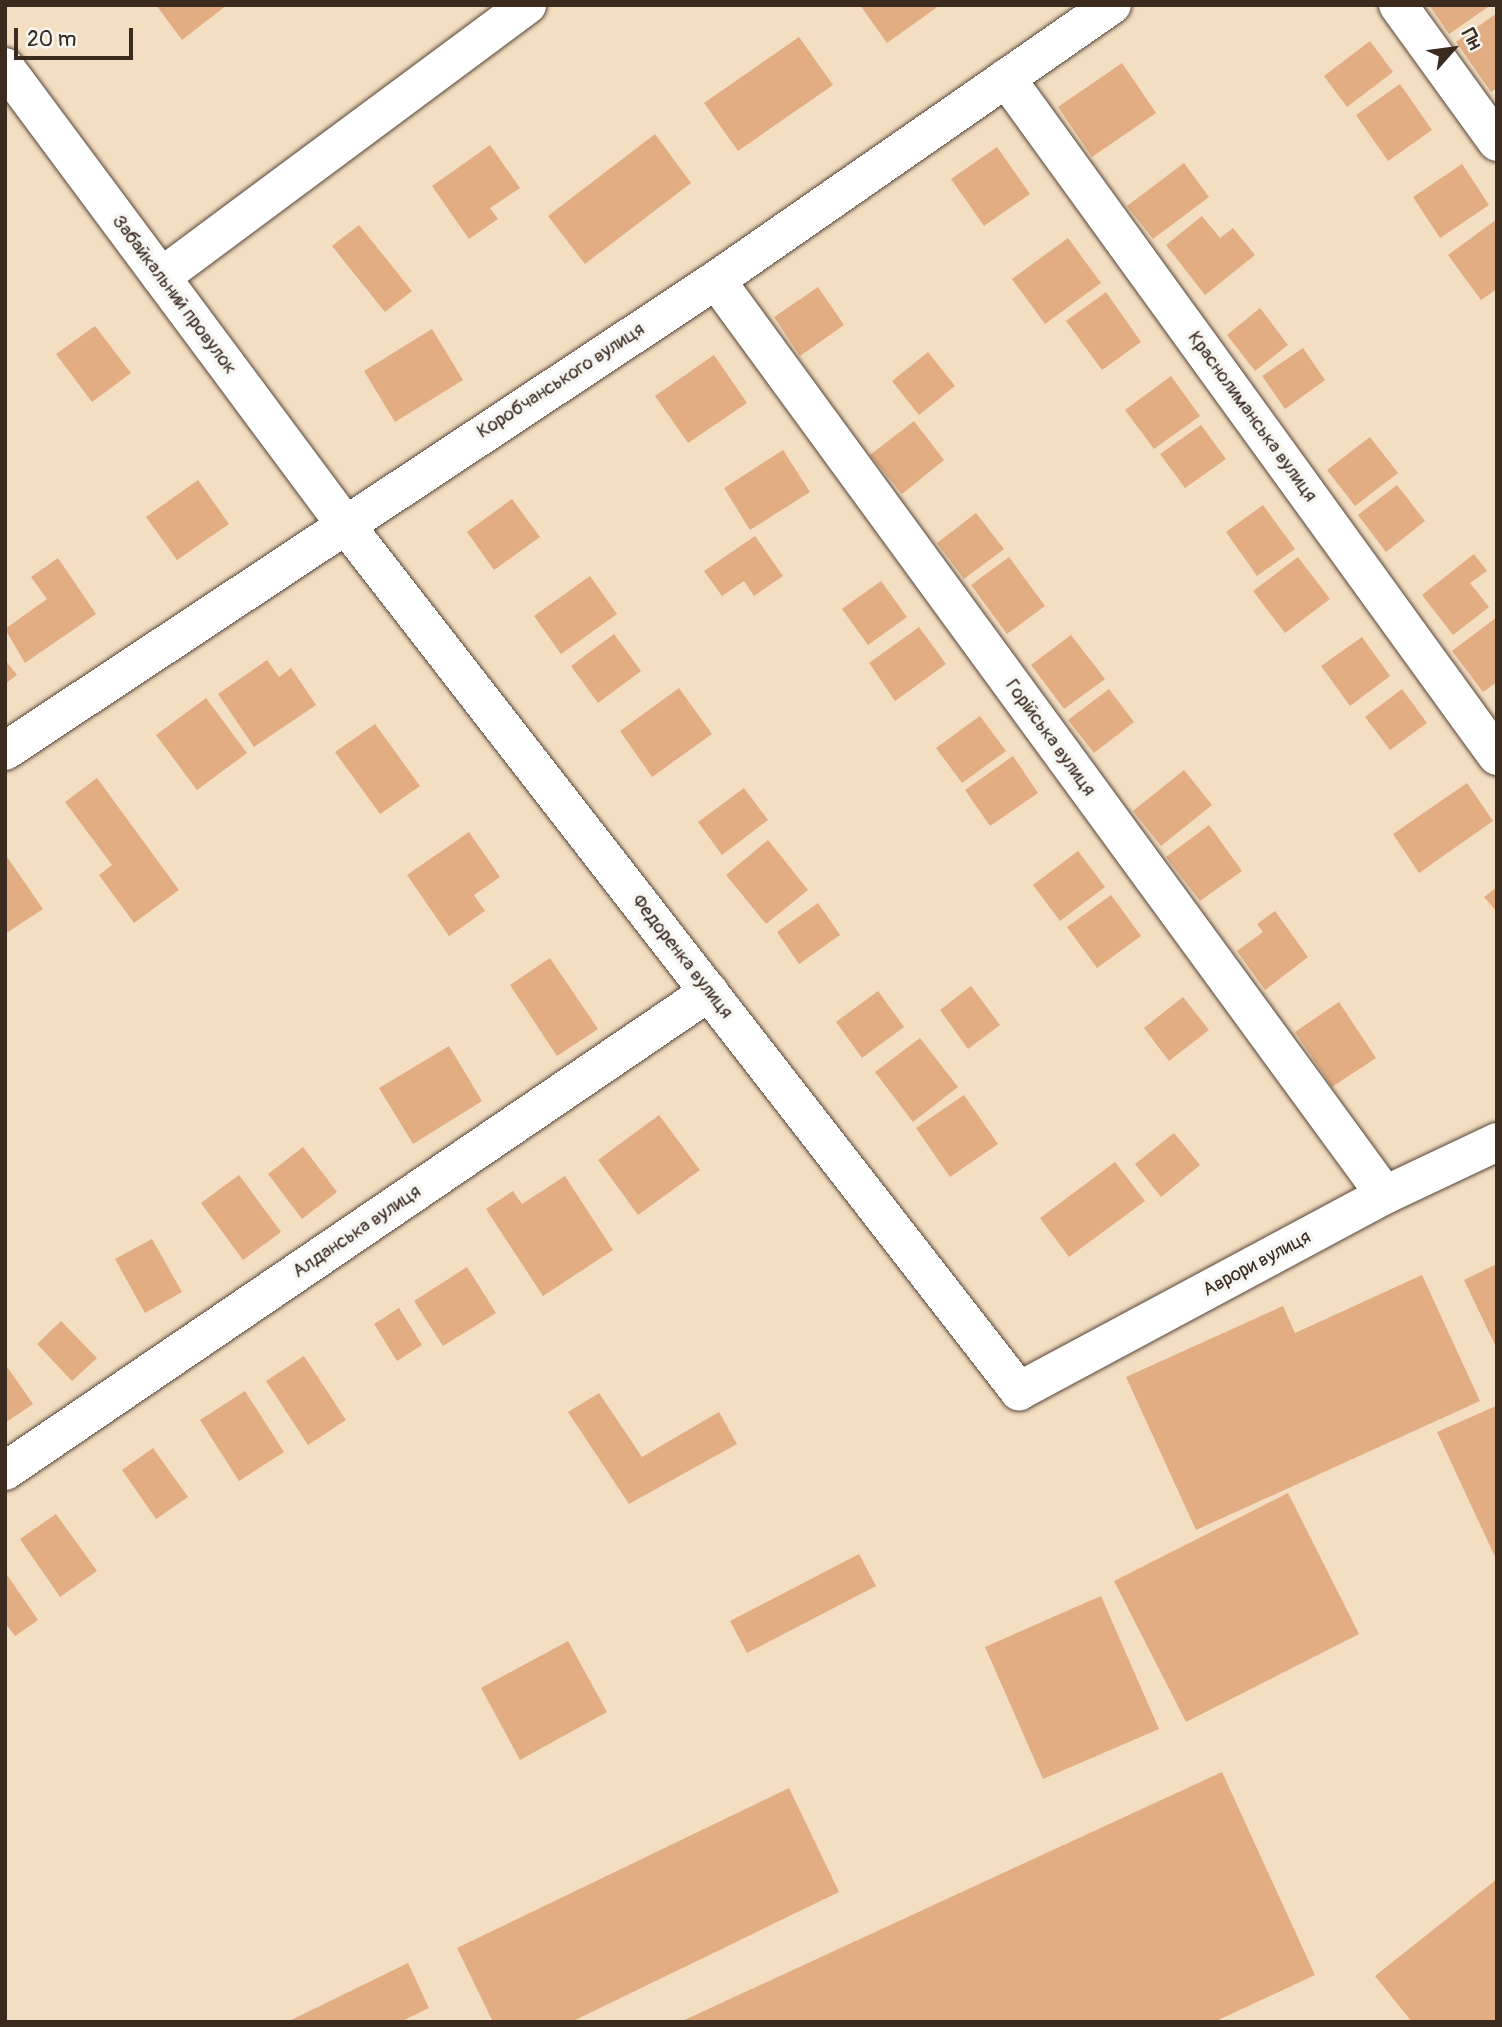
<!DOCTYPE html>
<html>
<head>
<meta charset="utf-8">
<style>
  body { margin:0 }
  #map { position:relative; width:1502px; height:2027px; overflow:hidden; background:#f3dec2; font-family:Pangolin,sans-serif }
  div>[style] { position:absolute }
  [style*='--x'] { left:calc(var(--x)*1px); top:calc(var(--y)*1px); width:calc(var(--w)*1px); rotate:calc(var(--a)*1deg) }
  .building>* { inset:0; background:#e2ad83 }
  .roads { filter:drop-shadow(0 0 2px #574537) drop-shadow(0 0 2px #574537) }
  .minor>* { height:38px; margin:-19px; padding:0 19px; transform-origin:19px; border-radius:19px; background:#fff }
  span { translate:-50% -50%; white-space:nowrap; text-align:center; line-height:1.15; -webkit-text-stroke:7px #f6f6f2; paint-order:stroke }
  .street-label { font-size:19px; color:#3b2a1e }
  .frame { position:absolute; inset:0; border:7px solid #3b2a1e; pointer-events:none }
  .north { position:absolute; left:1418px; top:14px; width:70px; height:70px; -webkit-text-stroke:5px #f6f6f2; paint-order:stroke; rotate:62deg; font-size:19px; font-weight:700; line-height:28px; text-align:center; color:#3b2a1e }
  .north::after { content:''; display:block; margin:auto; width:24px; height:32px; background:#3b2a1e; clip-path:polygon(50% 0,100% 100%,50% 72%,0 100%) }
  .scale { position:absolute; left:14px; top:28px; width:119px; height:32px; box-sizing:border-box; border:4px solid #3b2a1e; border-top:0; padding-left:9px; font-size:21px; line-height:24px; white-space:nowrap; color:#3b2a1e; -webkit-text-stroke:5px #f6f6f2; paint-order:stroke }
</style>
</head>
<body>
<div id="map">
  <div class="building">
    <div style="clip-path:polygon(156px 5px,227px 5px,182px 40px)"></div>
    <div style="clip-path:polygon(860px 5px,940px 5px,887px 43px)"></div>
    <div style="clip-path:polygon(1429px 5px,1491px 5px,1449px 34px)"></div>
    <div style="clip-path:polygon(1497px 13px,1497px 88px,1491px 92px,1456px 42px)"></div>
    <div style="clip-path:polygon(799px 37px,833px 85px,738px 151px,704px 103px)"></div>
    <div style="clip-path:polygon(1370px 41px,1393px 72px,1347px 107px,1324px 76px)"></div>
    <div style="clip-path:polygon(1122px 63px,1156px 113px,1092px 157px,1058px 107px)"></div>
    <div style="clip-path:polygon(1400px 84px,1432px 130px,1388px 161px,1356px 115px)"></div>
    <div style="clip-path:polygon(655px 134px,691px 183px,585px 264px,548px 216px)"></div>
    <div style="clip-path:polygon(490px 145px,520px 188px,490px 208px,498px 219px,469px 239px,432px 186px)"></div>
    <div style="clip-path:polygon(997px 147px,1030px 194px,984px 226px,951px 179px)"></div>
    <div style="clip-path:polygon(1184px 163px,1209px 197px,1153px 239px,1127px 206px)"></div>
    <div style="clip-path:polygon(1462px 164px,1489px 205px,1440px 238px,1413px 197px)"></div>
    <div style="clip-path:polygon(1202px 216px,1220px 238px,1233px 228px,1255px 255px,1205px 295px,1166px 245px)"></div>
    <div style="clip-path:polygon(1497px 219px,1497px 289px,1481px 300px,1448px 255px)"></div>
    <div style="clip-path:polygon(359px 225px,412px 291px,385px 312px,332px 246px)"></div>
    <div style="clip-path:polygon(1068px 238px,1101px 283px,1045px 324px,1012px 279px)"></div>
    <div style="clip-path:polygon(818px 287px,844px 325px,800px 356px,774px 317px)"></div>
    <div style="clip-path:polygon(1106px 292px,1141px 342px,1102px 370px,1066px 321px)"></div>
    <div style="clip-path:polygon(1260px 308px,1288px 345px,1255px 371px,1227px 335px)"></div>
    <div style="clip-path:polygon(95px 326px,131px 373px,92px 402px,56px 354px)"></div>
    <div style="clip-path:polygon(432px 329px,463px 380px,395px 422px,364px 371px)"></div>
    <div style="clip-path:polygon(1303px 348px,1325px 380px,1285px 409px,1262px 376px)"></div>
    <div style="clip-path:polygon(928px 352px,955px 386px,919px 415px,892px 381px)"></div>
    <div style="clip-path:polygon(714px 355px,747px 403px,688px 443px,655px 396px)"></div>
    <div style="clip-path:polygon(1171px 376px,1200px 416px,1154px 449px,1125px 410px)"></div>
    <div style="clip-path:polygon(914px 421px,944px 460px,902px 494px,870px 455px)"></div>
    <div style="clip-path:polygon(1201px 425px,1226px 459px,1185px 488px,1160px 454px)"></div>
    <div style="clip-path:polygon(1370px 437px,1398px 473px,1355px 506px,1327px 470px)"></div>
    <div style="clip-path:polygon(783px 450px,810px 492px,750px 530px,724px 488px)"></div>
    <div style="clip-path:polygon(198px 480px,229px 524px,177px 560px,146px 517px)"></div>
    <div style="clip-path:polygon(1397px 485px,1425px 521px,1386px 552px,1358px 515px)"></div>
    <div style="clip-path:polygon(512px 499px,540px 537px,494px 570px,467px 532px)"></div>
    <div style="clip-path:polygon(1263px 505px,1295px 549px,1257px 576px,1226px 532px)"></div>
    <div style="clip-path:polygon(976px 513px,1004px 549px,964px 579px,937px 543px)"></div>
    <div style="clip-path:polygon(755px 536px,783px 576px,754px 596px,744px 581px,722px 596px,704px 571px)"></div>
    <div style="clip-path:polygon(1474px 554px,1487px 571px,1470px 583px,1489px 607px,1453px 635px,1422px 595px)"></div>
    <div style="clip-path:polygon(1009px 557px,1045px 606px,1007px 634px,971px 585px)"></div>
    <div style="clip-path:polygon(1298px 557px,1330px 599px,1285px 633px,1253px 591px)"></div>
    <div style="clip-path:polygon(58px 558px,96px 614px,25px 663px,5px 629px,47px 599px,31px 577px)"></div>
    <div style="clip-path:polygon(590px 576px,617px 614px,561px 654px,534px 616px)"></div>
    <div style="clip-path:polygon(881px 581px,907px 617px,868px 645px,842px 609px)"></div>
    <div style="clip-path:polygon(1497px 617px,1497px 682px,1483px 692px,1452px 651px)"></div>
    <div style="clip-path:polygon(919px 627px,946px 664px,895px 701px,869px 663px)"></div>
    <div style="clip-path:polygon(614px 634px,641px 671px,598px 703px,571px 666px)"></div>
    <div style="clip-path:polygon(1071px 635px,1105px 679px,1064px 709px,1031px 665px)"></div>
    <div style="clip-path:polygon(1362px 637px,1390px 676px,1350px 706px,1321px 666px)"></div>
    <div style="clip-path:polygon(5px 660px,17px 675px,5px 684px)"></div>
    <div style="clip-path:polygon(267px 660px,279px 677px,291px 668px,316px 705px,254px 747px,218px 694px)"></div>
    <div style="clip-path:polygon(679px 688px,712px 734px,652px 777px,620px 731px)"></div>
    <div style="clip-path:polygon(1109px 689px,1134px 722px,1094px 753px,1068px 720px)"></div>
    <div style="clip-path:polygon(1402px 689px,1427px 723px,1390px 750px,1365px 717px)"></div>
    <div style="clip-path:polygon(206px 698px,247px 753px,197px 790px,156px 735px)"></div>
    <div style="clip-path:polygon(980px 716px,1006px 751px,962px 783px,936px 748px)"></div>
    <div style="clip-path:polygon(375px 724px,420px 786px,380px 814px,335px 752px)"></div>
    <div style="clip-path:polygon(1013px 756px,1038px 793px,990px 826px,965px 790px)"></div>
    <div style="clip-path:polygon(1184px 770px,1212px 805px,1161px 846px,1133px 811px)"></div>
    <div style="clip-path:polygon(97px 778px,179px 890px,134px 923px,99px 875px,112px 865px,65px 802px)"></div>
    <div style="clip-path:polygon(1467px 783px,1493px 821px,1419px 873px,1393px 834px)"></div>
    <div style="clip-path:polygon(744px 788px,768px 820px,722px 855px,698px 822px)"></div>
    <div style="clip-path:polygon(1209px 825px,1242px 871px,1200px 901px,1166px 857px)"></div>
    <div style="clip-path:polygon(469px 832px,500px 877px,474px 895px,485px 911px,449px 936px,407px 875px)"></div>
    <div style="clip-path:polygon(768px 840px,808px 890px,766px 924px,726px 875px)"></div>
    <div style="clip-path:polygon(1078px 851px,1105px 887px,1060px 921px,1033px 885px)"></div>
    <div style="clip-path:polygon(5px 854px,43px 909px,5px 934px)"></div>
    <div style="clip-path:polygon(1497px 887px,1497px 912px,1484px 897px)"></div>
    <div style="clip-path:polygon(1111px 895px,1141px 936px,1097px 968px,1067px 927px)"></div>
    <div style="clip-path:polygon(818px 903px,840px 935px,799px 964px,777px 932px)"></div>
    <div style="clip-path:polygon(1275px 911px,1308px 957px,1265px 990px,1237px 951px,1263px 932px,1257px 924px)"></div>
    <div style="clip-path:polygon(550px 958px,598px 1029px,557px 1056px,510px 985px)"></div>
    <div style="clip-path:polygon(971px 986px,1000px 1025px,968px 1049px,940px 1010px)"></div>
    <div style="clip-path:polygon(878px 991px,904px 1027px,862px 1058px,836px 1022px)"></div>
    <div style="clip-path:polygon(1183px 997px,1209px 1030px,1169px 1061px,1144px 1028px)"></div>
    <div style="clip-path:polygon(1339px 1002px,1376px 1058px,1332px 1087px,1295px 1032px)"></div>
    <div style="clip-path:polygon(920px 1038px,958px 1087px,913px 1122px,875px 1072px)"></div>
    <div style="clip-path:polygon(449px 1046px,482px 1101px,413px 1144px,379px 1088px)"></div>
    <div style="clip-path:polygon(964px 1095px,998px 1144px,950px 1177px,916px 1128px)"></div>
    <div style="clip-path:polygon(659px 1115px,700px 1170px,638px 1215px,598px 1160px)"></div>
    <div style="clip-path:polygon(1174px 1133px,1200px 1165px,1161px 1197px,1135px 1164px)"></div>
    <div style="clip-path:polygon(303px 1147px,337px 1192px,302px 1219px,268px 1174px)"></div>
    <div style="clip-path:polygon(1115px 1162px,1145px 1201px,1069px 1257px,1040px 1218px)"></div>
    <div style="clip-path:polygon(239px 1175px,281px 1232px,243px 1260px,201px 1203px)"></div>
    <div style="clip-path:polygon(565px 1176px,613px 1250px,543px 1296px,486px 1209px,513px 1191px,522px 1204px)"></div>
    <div style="clip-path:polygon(152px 1239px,182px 1292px,145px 1313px,115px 1259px)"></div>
    <div style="clip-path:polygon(1497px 1264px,1497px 1349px,1464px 1280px)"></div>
    <div style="clip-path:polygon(467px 1267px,496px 1313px,443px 1346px,414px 1301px)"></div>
    <div style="clip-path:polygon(1422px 1275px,1480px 1401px,1196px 1530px,1126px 1377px,1283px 1306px,1295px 1333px)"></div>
    <div style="clip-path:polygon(399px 1308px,422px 1345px,397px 1361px,374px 1324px)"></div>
    <div style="clip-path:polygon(61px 1321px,97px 1358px,72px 1381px,37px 1344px)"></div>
    <div style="clip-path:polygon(304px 1356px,346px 1420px,308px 1445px,266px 1381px)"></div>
    <div style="clip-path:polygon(5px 1364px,33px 1404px,5px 1423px)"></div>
    <div style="clip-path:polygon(245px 1391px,284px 1452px,239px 1481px,200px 1420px)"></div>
    <div style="clip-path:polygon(599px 1393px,642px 1457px,719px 1412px,737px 1444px,629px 1504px,568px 1412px)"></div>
    <div style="clip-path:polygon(1496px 1406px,1497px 1408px,1497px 1561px,1437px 1432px)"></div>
    <div style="clip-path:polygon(153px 1448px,188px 1497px,156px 1519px,122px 1470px)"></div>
    <div style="clip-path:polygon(1288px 1493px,1359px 1634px,1186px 1722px,1114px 1581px)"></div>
    <div style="clip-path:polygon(56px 1514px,97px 1571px,60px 1597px,20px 1539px)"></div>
    <div style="clip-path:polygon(859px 1554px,876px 1586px,747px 1653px,730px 1621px)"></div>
    <div style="clip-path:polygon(5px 1572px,38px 1620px,15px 1636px,5px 1623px)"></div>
    <div style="clip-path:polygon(1101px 1596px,1159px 1729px,1043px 1779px,985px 1647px)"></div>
    <div style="clip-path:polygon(568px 1641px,607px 1712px,520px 1760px,481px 1688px)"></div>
    <div style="clip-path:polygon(1222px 1772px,1315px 1975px,1214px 2022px,680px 2022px)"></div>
    <div style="clip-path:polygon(789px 1788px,839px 1892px,571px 2022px,493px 2022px,457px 1948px)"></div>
    <div style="clip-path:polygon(1497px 1879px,1497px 2022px,1412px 2022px,1375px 1976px)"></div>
    <div style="clip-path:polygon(408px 1963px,429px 2008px,400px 2022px,287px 2022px)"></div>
  </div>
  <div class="roads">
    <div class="minor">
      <div style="--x:1398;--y:5;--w:169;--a:54.1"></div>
      <div style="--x:5;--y:67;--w:568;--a:53.37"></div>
      <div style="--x:344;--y:523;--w:1100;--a:52.13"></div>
      <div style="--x:1019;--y:1391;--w:415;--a:-28.2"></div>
      <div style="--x:1385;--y:1195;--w:124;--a:-25.3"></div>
      <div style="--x:1006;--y:78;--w:837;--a:54.09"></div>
      <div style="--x:161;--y:277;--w:456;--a:-36.6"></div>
      <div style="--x:716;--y:280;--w:1133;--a:53.83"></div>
      <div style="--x:5;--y:751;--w:853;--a:-33.52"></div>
      <div style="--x:716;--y:280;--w:482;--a:-34.8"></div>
      <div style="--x:5;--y:1471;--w:852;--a:-34.23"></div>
    </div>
  </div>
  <div class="street-label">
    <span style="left:174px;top:295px;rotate:53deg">Забайкальний провулок</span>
    <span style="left:561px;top:381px;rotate:-33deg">Коробчанського вулиця</span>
    <span style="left:1252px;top:417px;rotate:54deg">Краснолиманська вулиця</span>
    <span style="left:1050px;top:738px;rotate:54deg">Горійська вулиця</span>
    <span style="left:682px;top:957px;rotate:52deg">Федоренка вулиця</span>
    <span style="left:357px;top:1232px;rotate:-34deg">Алданська вулиця</span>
    <span style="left:1257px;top:1264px;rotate:-28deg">Аврори вулиця</span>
  </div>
  <div class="frame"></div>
  <div class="north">Пн</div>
  <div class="scale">20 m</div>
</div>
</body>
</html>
